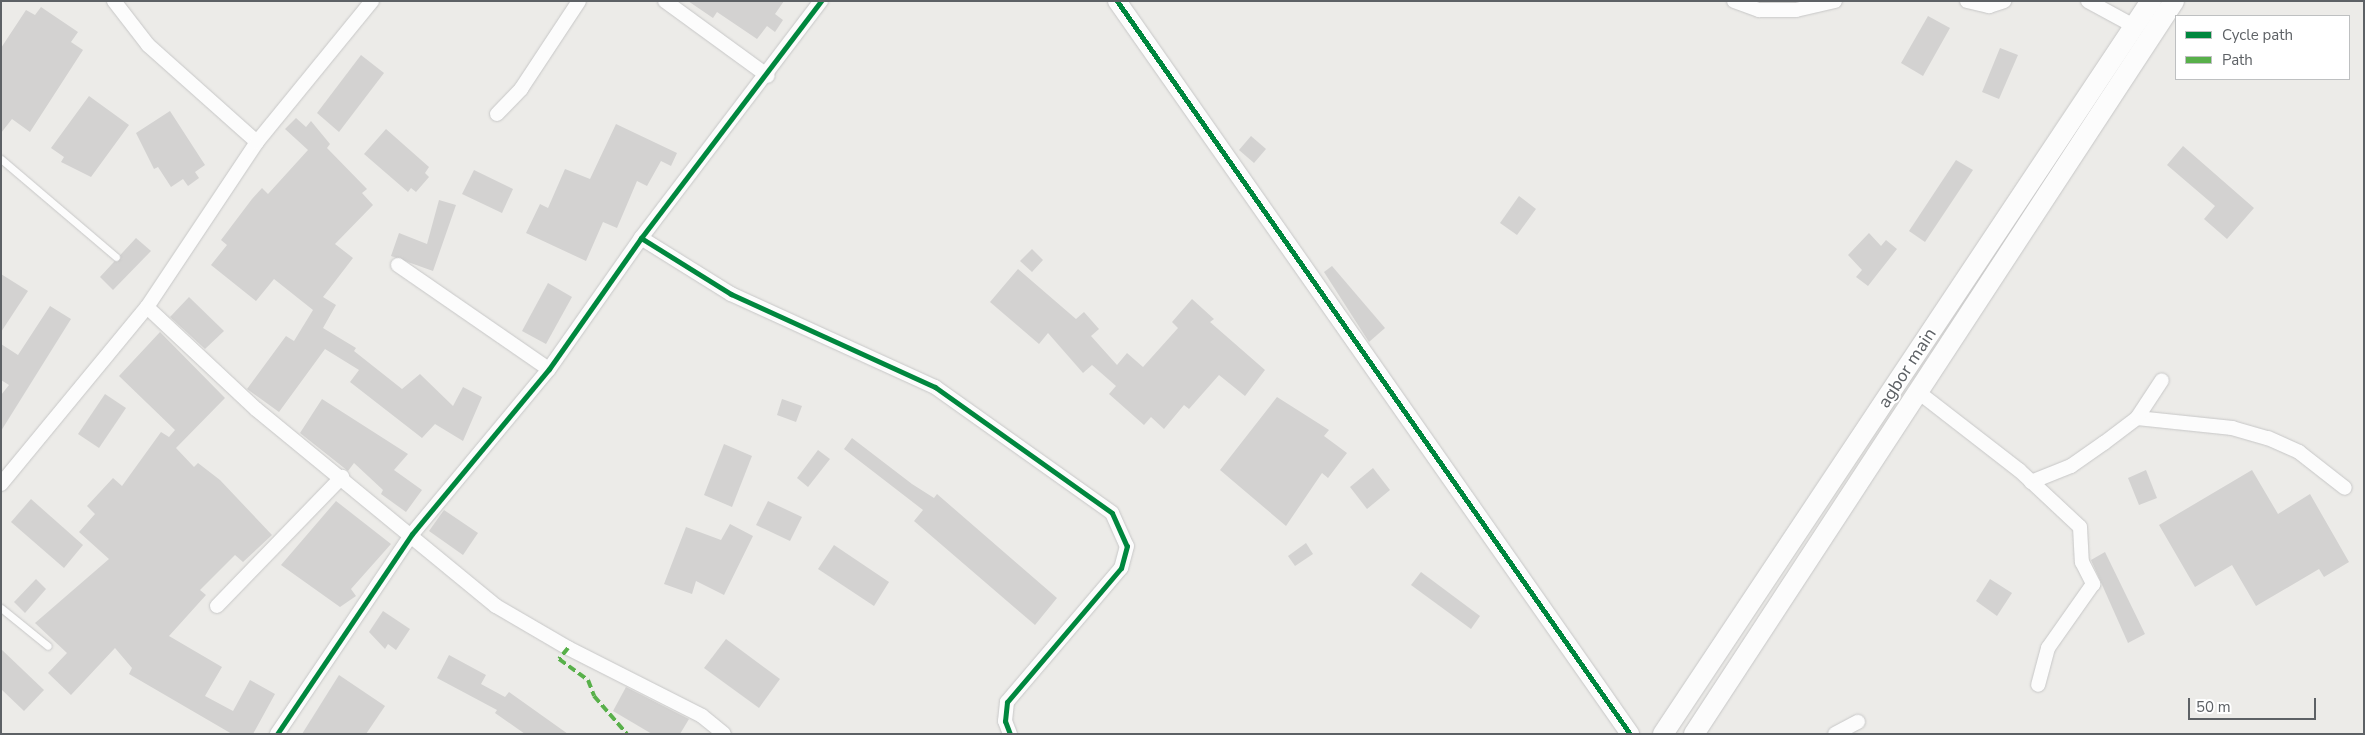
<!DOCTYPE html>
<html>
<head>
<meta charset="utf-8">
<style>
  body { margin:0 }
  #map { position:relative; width:2365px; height:735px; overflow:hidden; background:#ecebe8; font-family:"Nunito Sans",sans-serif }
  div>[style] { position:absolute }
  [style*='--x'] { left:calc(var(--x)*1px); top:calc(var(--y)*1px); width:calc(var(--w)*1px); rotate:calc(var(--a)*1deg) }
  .building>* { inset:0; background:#d3d2d1 }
  .roads { filter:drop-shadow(0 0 1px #c7c7c7) drop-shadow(0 0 1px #c7c7c7) }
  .service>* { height:7px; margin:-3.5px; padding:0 3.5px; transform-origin:3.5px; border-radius:3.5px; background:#fcfcfc }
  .minor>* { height:14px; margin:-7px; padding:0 7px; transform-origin:7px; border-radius:7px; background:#fcfcfc }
  .tertiary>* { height:18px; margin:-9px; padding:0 9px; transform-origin:9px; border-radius:9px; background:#fcfcfc }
  .secondary>* { height:20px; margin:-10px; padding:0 10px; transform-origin:10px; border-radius:10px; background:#fcfcfc }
  .quiet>* { height:4px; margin-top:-2px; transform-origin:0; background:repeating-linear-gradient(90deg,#58b04a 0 8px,transparent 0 12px) }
  .cycleway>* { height:5px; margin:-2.5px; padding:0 2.5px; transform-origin:2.5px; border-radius:2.5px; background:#00873e }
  span { translate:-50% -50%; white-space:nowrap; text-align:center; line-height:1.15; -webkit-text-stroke:4px #fff; paint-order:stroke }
  .street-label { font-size:18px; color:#5d6165 }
  .frame { position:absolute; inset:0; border:2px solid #5d6165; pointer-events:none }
  .legend { position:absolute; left:2175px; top:15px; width:175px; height:65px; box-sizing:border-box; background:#fff; border:1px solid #bec0c1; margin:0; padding:6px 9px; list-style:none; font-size:15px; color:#5d6165 }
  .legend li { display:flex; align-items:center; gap:10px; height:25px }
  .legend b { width:25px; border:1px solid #bec0c1 }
  .scale { position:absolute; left:2188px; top:698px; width:128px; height:22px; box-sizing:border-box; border:2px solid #5d6165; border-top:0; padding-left:6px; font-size:15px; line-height:18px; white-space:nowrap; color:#5d6165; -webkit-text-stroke:4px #fff; paint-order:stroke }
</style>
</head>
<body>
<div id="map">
  <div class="building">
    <div style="clip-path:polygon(688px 1px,784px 1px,775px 14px,783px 20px,775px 32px,767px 26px,757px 39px,717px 12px,713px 18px)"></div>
    <div style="clip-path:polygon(41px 7px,78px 32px,71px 42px,83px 50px,30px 132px,12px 119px,1px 133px,1px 48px,26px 10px,35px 15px)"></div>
    <div style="clip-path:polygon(1928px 16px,1950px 28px,1923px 76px,1901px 63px)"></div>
    <div style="clip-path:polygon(2000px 48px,2018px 55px,1999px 99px,1982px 92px)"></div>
    <div style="clip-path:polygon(361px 55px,384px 73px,339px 132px,317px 113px)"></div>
    <div style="clip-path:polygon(89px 96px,129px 125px,91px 177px,61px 162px,64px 157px,51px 148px)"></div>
    <div style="clip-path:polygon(170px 111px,205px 165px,195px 172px,199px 178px,188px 186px,183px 179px,171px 187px,158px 167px,154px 169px,136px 133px)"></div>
    <div style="clip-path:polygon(296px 118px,306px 127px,311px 121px,330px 144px,327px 148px,367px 189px,362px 193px,373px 205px,335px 244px,353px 258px,323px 297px,336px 305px,323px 328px,356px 348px,354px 351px,402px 389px,420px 374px,453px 406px,463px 387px,482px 397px,463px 441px,435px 424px,422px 438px,350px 382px,359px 370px,325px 349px,279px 412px,247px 389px,286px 336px,294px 341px,313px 310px,274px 279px,256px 301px,211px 265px,227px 245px,221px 240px,252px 199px,262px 188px,268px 194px,308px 150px,285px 129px)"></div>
    <div style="clip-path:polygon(616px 124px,677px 153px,671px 166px,661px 161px,647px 186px,637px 181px,617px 228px,603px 222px,586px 261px,526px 233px,540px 204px,548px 208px,565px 169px,590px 179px)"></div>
    <div style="clip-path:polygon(386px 129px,429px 167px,425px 173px,429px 177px,416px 192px,411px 188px,408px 192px,364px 154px)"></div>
    <div style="clip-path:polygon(1251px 136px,1266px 149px,1254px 163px,1239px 150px)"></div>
    <div style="clip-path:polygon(2183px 146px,2254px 208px,2227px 239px,2204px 219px,2215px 206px,2167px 165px)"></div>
    <div style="clip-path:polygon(1956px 160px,1973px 170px,1925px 242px,1909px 231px)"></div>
    <div style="clip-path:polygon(474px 170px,513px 189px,502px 213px,462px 194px)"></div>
    <div style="clip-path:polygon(1519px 196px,1536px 209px,1517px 235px,1500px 223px)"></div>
    <div style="clip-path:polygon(439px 200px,456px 205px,433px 271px,391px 256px,399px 233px,427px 244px)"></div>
    <div style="clip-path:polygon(1869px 233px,1881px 246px,1886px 240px,1897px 249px,1868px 286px,1856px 277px,1862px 270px,1848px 255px)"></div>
    <div style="clip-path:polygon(136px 238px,151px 251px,113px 290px,100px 277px)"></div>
    <div style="clip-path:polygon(1032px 249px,1043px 260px,1032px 272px,1020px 261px)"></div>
    <div style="clip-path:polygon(1332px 266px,1385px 328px,1369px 342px,1324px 272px)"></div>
    <div style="clip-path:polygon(1018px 269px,1076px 319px,1084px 312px,1099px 329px,1091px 336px,1117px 365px,1127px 353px,1143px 367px,1178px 328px,1172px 322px,1192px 299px,1214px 319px,1210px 322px,1265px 370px,1245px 396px,1219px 375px,1189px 409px,1184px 405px,1164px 429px,1151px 417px,1144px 425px,1109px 394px,1116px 386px,1092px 365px,1083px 373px,1048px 333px,1039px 344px,990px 302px)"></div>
    <div style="clip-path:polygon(1px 274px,28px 291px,1px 332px)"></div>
    <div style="clip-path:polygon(548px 283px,572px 297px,546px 344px,522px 331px)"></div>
    <div style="clip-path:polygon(189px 297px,224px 331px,205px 349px,170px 317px)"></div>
    <div style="clip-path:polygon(50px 306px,71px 319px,1px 431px,1px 395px,9px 385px,1px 380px,1px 344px,18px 355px)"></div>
    <div style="clip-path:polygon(160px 332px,225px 398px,176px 448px,194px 467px,198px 463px,220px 480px,272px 535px,243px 562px,235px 555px,200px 590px,206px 595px,169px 636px,222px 667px,205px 696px,233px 711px,250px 680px,275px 694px,253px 734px,232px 734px,129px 674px,132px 668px,115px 648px,71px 695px,48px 673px,67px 653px,35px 623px,109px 559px,79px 532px,95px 514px,87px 506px,113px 478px,122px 486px,161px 432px,169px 437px,175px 430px,119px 376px)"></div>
    <div style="clip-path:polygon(105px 394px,126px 408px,99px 448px,78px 434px)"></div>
    <div style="clip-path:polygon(1277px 397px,1329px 430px,1324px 436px,1347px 453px,1328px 478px,1322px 473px,1286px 526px,1220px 470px)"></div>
    <div style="clip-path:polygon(322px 399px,408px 454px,394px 470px,422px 490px,406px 512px,381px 494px,383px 490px,354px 463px,348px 471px,300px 433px)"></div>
    <div style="clip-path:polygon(782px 399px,802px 406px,796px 422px,777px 415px)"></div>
    <div style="clip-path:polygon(852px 438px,912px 484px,934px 498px,937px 494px,1057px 598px,1035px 625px,914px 521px,923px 510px,844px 449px)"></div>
    <div style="clip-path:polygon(724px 444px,752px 456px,732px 507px,704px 495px)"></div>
    <div style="clip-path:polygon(818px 450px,830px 459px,808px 487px,797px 478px)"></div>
    <div style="clip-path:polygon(1373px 468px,1390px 490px,1367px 509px,1350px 487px)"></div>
    <div style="clip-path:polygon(2146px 470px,2157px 498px,2139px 505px,2128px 478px)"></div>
    <div style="clip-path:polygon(2252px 470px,2278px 514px,2310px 494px,2349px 562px,2324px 577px,2319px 569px,2256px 606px,2232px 565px,2195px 587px,2159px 525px)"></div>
    <div style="clip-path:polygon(31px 499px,83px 545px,64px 568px,11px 522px)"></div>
    <div style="clip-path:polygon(336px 501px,391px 544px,351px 589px,356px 596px,340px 607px,281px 565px)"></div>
    <div style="clip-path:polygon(768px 501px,802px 517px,790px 541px,756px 525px)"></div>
    <div style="clip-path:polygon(444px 510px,478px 533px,463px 555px,429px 531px)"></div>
    <div style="clip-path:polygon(730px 524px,753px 536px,724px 595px,696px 581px,692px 594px,664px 584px,686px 527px,721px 540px)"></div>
    <div style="clip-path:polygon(1306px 543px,1313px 554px,1295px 566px,1288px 556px)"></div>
    <div style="clip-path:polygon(834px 545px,889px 582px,874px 606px,818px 569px)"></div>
    <div style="clip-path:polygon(2105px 552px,2145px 634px,2128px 643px,2091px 560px)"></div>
    <div style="clip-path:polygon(1421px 572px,1480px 616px,1471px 629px,1411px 585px)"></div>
    <div style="clip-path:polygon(36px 579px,46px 589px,25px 613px,14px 602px)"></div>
    <div style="clip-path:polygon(1990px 579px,2012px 593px,1997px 616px,1976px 601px)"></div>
    <div style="clip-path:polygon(383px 611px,410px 629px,396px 650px,388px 644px,385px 649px,369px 632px)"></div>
    <div style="clip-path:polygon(726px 639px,780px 679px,759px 708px,704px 668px)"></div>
    <div style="clip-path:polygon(1px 649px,44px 690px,24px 711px,1px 689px)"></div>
    <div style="clip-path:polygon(449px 655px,486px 675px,481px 684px,505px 697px,509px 692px,568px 734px,525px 734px,495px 713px,497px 710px,437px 678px)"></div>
    <div style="clip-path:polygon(339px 675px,385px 706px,366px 734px,302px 734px)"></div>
    <div style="clip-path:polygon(626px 687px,689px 719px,680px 734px,652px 734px,613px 711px)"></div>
  </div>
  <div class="roads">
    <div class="service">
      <div style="--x:1;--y:159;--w:151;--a:40.4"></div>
      <div style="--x:1;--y:608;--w:60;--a:39"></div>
    </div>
    <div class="minor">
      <div style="--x:114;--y:1;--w:56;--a:52.3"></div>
      <div style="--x:148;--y:45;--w:146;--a:41.7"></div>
      <div style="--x:665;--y:1;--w:127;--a:36.1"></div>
      <div style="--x:1734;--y:1;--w:27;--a:20"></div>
      <div style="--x:1759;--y:10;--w:37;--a:0"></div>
      <div style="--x:1796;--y:10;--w:40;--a:-13"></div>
      <div style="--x:1967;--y:1;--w:23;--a:13"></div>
      <div style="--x:1989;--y:6;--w:16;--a:-18"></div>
      <div style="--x:2088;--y:1;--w:52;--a:28.5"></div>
      <div style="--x:497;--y:114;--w:35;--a:-46"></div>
      <div style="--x:521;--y:89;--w:105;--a:-56.6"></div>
      <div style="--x:641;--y:238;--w:106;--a:31.9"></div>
      <div style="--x:731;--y:294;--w:224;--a:24.5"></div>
      <div style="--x:935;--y:387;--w:217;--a:35.4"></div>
      <div style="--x:1112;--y:513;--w:36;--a:66"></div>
      <div style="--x:1127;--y:546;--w:23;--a:105"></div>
      <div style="--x:1121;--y:568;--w:176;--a:130.4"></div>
      <div style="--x:1007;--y:702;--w:19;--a:96"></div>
      <div style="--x:1005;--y:721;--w:14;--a:69"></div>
      <div style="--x:398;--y:265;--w:183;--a:34.6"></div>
      <div style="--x:147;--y:307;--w:149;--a:43.1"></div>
      <div style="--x:256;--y:409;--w:310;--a:39.4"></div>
      <div style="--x:496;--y:606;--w:83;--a:30.3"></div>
      <div style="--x:568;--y:648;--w:150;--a:26.9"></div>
      <div style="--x:702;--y:716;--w:28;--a:39"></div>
      <div style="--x:1917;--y:391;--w:129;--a:37.8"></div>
      <div style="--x:2019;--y:470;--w:83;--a:43.1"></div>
      <div style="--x:2080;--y:527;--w:35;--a:87"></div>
      <div style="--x:2082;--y:562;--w:25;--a:63"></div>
      <div style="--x:2093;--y:584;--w:78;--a:125.1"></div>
      <div style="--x:2048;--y:648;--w:38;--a:105"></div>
      <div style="--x:2137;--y:418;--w:96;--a:6"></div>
      <div style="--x:2232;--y:428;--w:37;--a:16"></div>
      <div style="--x:2268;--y:438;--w:34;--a:24"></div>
      <div style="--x:2299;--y:452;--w:58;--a:38"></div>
      <div style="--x:2031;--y:482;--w:43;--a:-21.8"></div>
      <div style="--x:2071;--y:466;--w:40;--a:-34.9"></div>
      <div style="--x:2104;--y:443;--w:41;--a:-37.1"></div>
      <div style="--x:2137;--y:418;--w:45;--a:-56.7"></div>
      <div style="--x:1;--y:484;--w:229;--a:-50.5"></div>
      <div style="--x:147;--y:307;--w:198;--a:-56.3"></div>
      <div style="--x:257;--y:142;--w:182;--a:-50.8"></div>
      <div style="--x:217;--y:606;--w:180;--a:-45.9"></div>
      <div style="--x:277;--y:734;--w:241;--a:-56"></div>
      <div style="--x:412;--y:534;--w:214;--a:-50.3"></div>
      <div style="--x:549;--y:369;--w:160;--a:-54.9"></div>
      <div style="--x:641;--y:238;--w:298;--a:-52.8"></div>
      <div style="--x:1835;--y:734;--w:26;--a:-28"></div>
    </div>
    <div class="tertiary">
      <div style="--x:1117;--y:1;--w:895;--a:55.01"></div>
    </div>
    <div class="secondary">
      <div style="--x:1663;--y:734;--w:881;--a:-56.35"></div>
      <div style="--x:1694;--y:734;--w:876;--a:-56.78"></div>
    </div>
  </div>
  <div class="quiet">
    <div style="--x:568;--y:648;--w:14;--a:129"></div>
    <div style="--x:559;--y:659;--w:36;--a:36"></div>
    <div style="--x:588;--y:680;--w:17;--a:69"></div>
    <div style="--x:594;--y:696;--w:50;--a:49"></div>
  </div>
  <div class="cycleway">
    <div style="--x:1117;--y:1;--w:895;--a:55.01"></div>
    <div style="--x:641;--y:238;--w:106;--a:31.9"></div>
    <div style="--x:731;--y:294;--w:224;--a:24.5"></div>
    <div style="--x:935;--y:387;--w:217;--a:35.4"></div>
    <div style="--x:1112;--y:513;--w:36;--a:66"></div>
    <div style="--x:1127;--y:546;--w:23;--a:105"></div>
    <div style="--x:1121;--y:568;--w:176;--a:130.4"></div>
    <div style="--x:1007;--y:702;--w:19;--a:96"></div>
    <div style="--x:1005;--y:721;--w:14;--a:69"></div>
    <div style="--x:277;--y:734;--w:241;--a:-56"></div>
    <div style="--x:412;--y:534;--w:214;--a:-50.3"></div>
    <div style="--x:549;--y:369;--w:160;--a:-54.9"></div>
    <div style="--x:641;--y:238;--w:298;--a:-52.8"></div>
  </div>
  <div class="street-label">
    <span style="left:1907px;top:368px;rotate:-57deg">agbor main</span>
  </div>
  <div class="frame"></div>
  <ul class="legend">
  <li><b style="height:6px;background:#00873e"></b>Cycle path</li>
  <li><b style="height:6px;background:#58b04a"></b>Path</li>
  </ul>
  <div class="scale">50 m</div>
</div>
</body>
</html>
